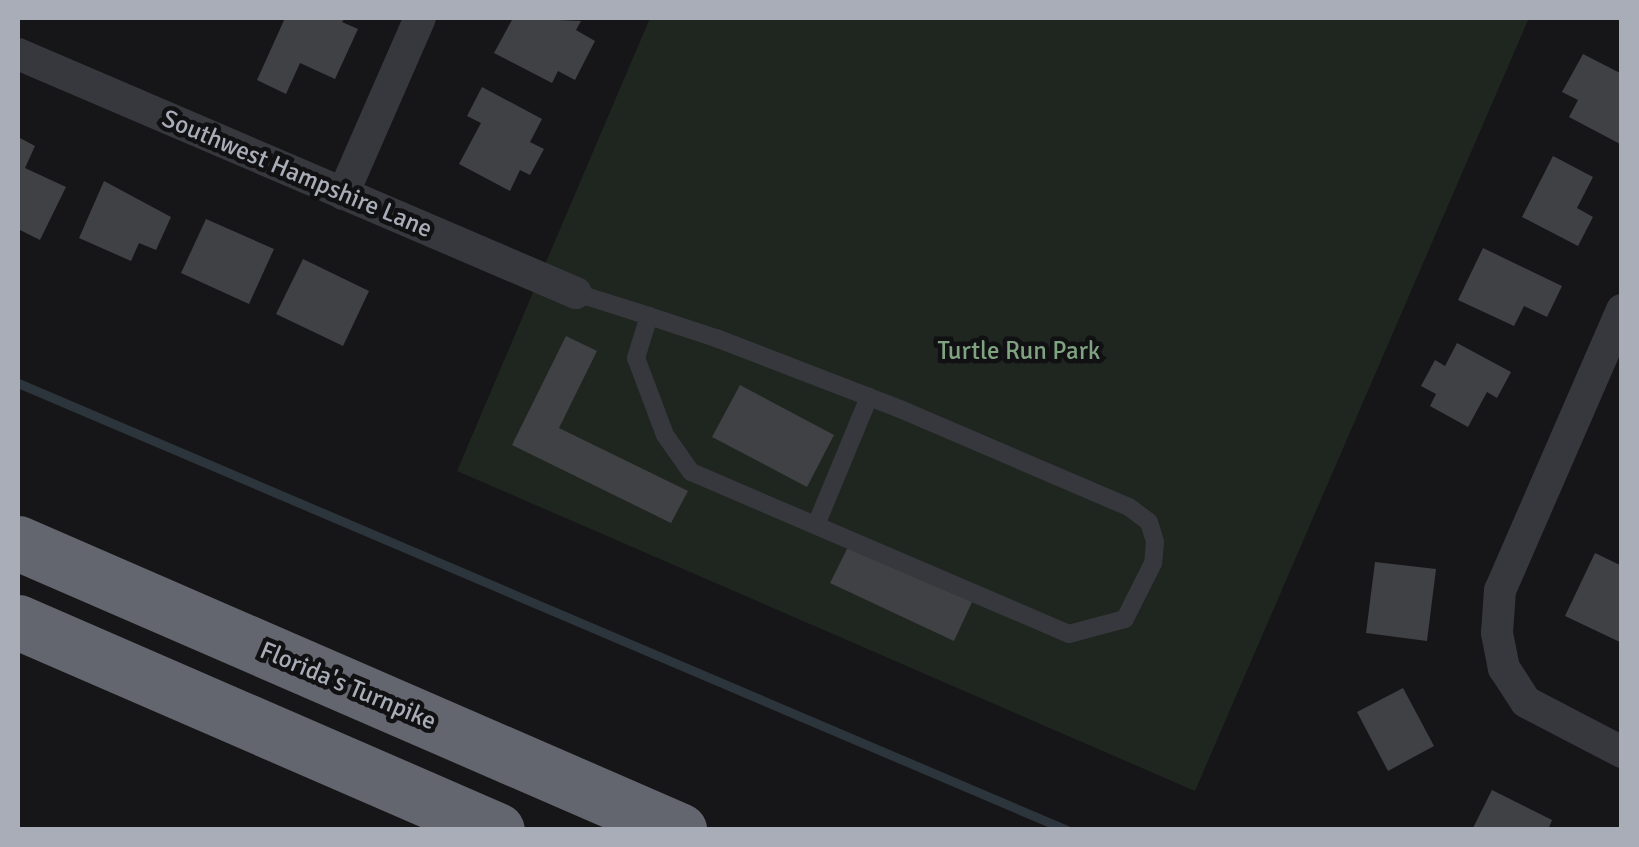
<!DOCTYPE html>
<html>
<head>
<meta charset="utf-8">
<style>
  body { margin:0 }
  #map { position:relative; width:1639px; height:847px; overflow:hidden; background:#161618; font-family:Signika,sans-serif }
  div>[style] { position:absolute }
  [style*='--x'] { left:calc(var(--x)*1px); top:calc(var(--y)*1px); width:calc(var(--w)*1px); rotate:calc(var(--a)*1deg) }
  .green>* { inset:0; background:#1e261f }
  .stream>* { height:9px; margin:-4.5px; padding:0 4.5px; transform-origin:4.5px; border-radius:4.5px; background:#2c353c }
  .building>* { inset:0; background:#404145 }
  .service>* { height:18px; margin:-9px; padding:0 9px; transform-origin:9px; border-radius:9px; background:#37383d }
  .minor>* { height:32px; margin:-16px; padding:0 16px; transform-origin:16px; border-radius:16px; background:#37383d }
  .motorway>* { height:55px; margin:-27.5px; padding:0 27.5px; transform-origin:27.5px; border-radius:27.5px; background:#63666e }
  span { translate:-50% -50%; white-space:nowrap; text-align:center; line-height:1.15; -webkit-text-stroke:9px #111113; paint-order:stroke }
  .street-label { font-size:25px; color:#a8adb8 }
  .park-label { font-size:25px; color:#7fa381 }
  .frame { position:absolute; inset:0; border:20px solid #a8adb8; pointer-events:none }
</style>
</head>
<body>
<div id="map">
  <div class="green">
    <div style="clip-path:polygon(650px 18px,1529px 18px,1195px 791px,457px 471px)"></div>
  </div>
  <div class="stream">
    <div style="--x:18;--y:383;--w:1140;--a:23.08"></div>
  </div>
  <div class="building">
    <div style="clip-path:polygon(285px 18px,345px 18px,342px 22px,358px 29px,335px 79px,300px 63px,286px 94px,257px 80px)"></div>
    <div style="clip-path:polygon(513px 18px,581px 21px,576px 30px,595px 41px,575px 80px,558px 71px,552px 83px,494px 53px)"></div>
    <div style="clip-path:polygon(1583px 54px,1622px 74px,1622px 145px,1569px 117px,1578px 100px,1562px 92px)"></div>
    <div style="clip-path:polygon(482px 87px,542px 119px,530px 142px,544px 149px,530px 175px,520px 170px,510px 191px,459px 164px,481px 123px,467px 116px)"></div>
    <div style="clip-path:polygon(18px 137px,35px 146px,25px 168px,66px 187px,40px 240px,18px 229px)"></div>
    <div style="clip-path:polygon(1553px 156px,1593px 177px,1577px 208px,1593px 217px,1578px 246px,1522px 217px)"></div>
    <div style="clip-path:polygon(104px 181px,171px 217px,156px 250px,139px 243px,131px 261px,79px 238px)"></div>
    <div style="clip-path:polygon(206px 219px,274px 249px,249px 304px,181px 273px)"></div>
    <div style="clip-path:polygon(1483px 248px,1562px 286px,1547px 317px,1524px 306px,1514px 326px,1458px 300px)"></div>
    <div style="clip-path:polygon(303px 259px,369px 291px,343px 346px,276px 314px)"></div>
    <div style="clip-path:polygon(566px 336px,597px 351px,559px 428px,688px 491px,671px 523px,512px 445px)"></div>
    <div style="clip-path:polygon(1457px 343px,1511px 372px,1497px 398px,1487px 392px,1468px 427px,1430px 406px,1436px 394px,1421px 386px,1435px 360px,1445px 366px)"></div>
    <div style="clip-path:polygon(740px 385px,834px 435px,807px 487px,712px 437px)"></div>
    <div style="clip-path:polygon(849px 545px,972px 602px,954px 641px,830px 583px)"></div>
    <div style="clip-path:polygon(1595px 553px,1622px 566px,1622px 643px,1565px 616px)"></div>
    <div style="clip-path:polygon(1375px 562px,1436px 569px,1427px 641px,1366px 633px)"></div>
    <div style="clip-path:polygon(1403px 688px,1434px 746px,1388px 771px,1357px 712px)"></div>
    <div style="clip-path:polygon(1492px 790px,1552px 820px,1548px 830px,1472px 830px)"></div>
  </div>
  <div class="service">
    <div style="--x:576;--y:293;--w:77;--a:17.5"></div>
    <div style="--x:649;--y:316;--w:71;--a:18.2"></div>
    <div style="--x:716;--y:338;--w:197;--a:21.1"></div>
    <div style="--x:900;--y:409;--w:249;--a:23.2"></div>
    <div style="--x:1129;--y:507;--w:25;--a:37"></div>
    <div style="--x:1149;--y:522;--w:21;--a:73"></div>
    <div style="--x:1155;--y:542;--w:21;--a:95"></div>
    <div style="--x:1153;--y:563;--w:63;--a:116.6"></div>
    <div style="--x:1125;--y:619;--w:58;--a:165"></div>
    <div style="--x:1069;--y:634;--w:411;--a:-156.8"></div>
    <div style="--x:691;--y:472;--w:45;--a:-125.1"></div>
    <div style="--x:665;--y:435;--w:82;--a:-110.6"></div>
    <div style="--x:636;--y:358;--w:44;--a:-72.8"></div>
    <div style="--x:816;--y:525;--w:139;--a:-67.5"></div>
  </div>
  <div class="minor">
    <div style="--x:18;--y:54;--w:607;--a:23.19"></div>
    <div style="--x:343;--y:194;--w:192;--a:-66.4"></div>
    <div style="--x:1622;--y:310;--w:305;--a:113.5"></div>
    <div style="--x:1500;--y:590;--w:43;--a:94"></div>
    <div style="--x:1497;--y:633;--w:36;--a:79"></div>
    <div style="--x:1504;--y:668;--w:40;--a:57.1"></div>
    <div style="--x:1526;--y:702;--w:108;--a:27.5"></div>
  </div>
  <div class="motorway">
    <div style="--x:18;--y:543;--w:721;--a:23.47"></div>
    <div style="--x:18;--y:622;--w:522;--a:23.47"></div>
  </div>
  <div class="street-label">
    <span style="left:297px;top:174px;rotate:23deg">Southwest Hampshire Lane</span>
    <span style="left:348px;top:686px;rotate:23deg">Florida's Turnpike</span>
  </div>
  <div class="park-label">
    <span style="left:1019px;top:351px">Turtle Run Park</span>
  </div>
  <div class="frame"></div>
</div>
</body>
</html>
